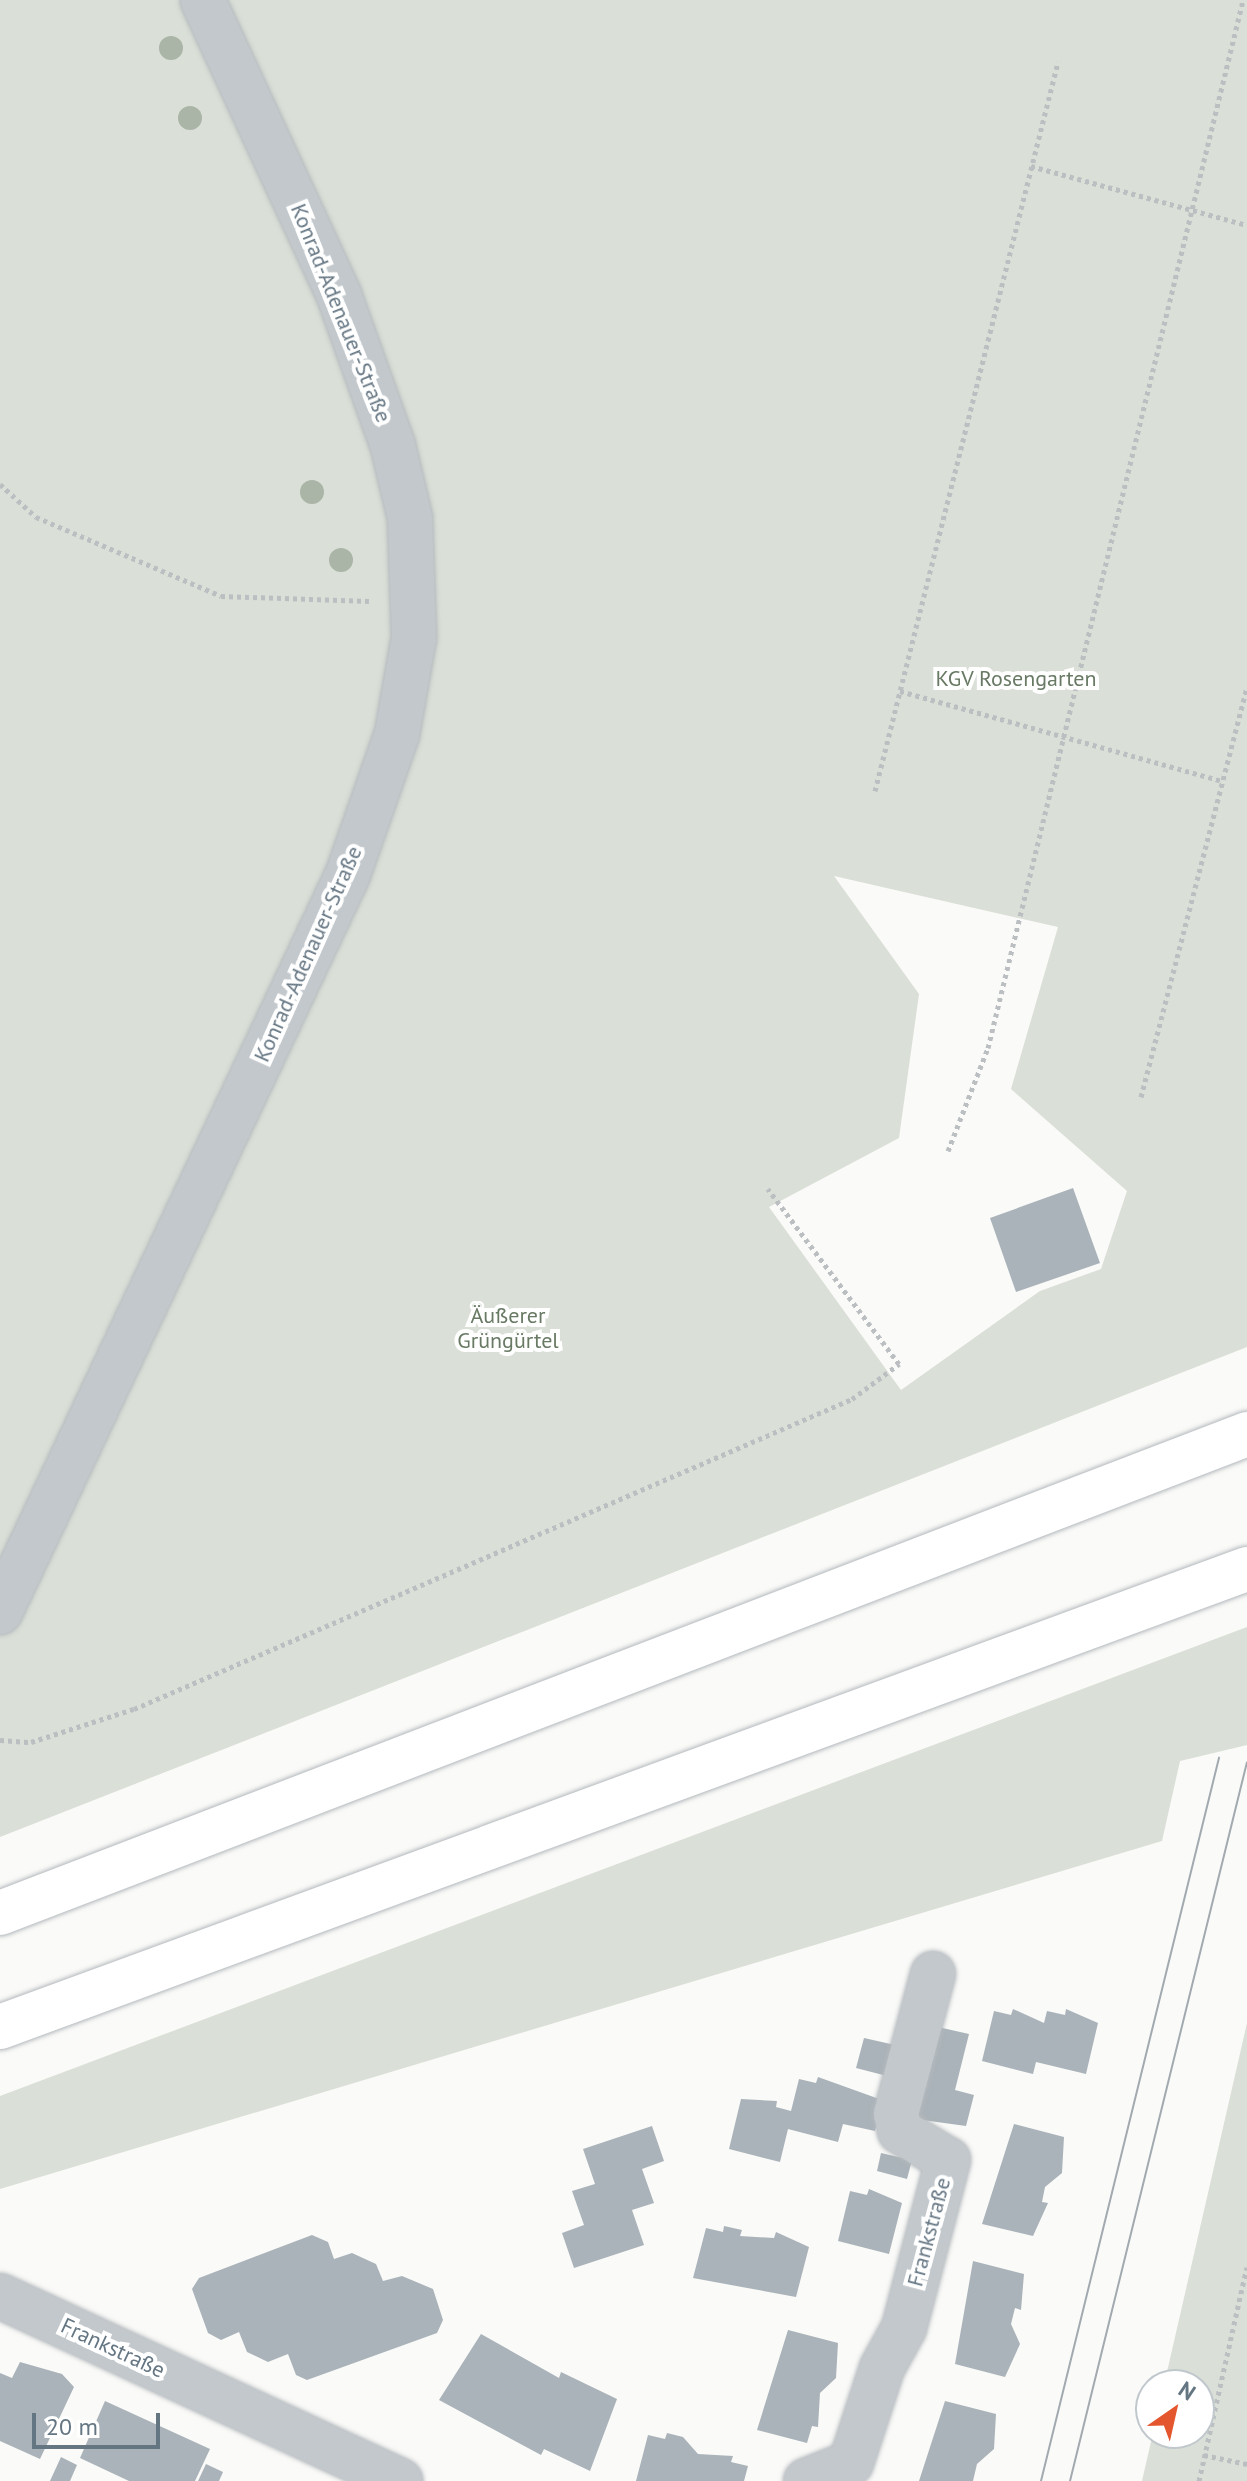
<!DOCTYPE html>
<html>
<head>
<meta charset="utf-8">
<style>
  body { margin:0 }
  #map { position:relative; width:1247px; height:2481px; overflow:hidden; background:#fafaf8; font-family:"PT Sans",sans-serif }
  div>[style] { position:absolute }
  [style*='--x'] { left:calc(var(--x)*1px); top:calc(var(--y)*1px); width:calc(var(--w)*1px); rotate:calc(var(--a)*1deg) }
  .green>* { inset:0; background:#dadfd7 }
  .building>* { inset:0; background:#aab3b9 }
  .path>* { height:5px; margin-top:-2.5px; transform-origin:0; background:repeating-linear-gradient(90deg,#bbbfc2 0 4px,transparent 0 8px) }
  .roads { filter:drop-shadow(0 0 2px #b4b9bd) drop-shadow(0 0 2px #b4b9bd) }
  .minor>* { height:44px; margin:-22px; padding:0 22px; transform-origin:22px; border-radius:22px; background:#c3c8cc }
  .highway>* { height:44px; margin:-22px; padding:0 22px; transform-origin:22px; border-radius:22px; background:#fff }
  .tram>* { height:2px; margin:-1px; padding:0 1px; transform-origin:1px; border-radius:1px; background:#a2aab0 }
  .trees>* { width:24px; height:24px; margin:-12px; border-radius:50%; background:#aab4a7 }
  span { translate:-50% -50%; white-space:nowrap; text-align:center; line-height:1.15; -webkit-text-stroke:8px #fff; paint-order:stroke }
  .street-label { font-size:22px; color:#657683 }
  .park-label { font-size:22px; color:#687a64 }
  .north { position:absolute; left:1135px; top:2369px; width:80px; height:80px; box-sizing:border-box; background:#fff; border:2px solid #c1c8cd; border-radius:50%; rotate:34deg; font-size:22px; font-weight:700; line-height:32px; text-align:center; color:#657683 }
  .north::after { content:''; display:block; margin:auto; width:28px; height:36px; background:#e4572e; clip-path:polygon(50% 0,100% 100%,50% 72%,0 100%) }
  .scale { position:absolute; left:32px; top:2413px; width:128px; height:36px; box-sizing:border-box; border:4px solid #657683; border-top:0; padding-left:10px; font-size:24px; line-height:28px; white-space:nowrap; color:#657683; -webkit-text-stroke:6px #fff; paint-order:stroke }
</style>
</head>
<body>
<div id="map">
  <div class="green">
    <div style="clip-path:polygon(evenodd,0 0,1247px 0,1247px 1347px,0 1837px,0 0,834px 876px,1058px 927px,1011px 1089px,1127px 1191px,1101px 1269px,1040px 1291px,901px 1390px,769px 1207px,899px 1138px,919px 994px,834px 876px)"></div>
    <div style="clip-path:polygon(1247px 1627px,1247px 1745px,1180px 1761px,1162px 1841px,0 2189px,0 2096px)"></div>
    <div style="clip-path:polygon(1247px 2023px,1247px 2481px,1142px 2481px,1153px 2433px,1199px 2433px,1199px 2385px,1164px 2385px)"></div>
  </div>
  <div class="building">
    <div style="clip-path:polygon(1073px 1188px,1100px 1263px,1016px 1292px,990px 1218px)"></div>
    <div style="clip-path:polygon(1013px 2009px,1044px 2023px,1047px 2011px,1065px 2015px,1066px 2009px,1098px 2023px,1086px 2074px,1036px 2062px,1033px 2074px,982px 2061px,994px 2011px,1011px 2015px)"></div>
    <div style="clip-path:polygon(938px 2027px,969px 2034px,955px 2090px,974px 2095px,966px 2126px,915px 2119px)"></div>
    <div style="clip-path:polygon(864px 2038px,895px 2045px,887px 2076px,856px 2068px)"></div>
    <div style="clip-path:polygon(818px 2077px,882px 2100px,875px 2131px,843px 2124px,838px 2142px,788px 2129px,780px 2162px,729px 2149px,741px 2099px,777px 2101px,776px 2107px,791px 2111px,799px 2079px,816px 2083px)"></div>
    <div style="clip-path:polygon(1014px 2124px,1064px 2137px,1062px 2173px,1045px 2187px,1042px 2202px,1048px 2203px,1033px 2236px,982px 2224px)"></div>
    <div style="clip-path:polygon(652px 2126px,664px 2161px,642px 2169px,654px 2203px,632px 2210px,644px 2245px,574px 2268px,562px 2233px,584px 2225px,572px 2191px,595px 2184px,583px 2149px)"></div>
    <div style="clip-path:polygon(881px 2153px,912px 2160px,907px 2179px,877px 2171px)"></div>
    <div style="clip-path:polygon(869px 2189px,902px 2203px,889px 2254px,838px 2241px,850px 2191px,867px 2195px)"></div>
    <div style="clip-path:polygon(724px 2226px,742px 2230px,740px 2236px,774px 2238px,776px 2232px,809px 2247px,796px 2297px,693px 2278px,706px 2228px,723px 2232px)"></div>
    <div style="clip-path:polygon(312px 2235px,328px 2242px,334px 2259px,352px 2253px,376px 2264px,383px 2281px,402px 2276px,433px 2289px,443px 2320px,437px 2333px,307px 2380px,296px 2375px,288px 2354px,268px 2362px,247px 2352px,239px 2332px,221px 2340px,208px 2333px,192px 2289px,199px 2278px)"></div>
    <div style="clip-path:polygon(973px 2261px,1024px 2274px,1021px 2310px,1015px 2308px,1011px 2324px,1020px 2344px,1005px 2377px,955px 2364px)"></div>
    <div style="clip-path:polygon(788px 2330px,838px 2343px,836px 2378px,820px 2393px,818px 2427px,812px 2426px,807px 2443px,757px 2430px)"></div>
    <div style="clip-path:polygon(481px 2334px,559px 2378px,561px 2372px,617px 2399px,590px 2471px,544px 2449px,541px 2455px,439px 2400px)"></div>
    <div style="clip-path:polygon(20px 2362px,62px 2374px,74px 2387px,40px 2459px,0 2441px,0 2373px,12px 2378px)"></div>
    <div style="clip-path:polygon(105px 2401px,210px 2449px,195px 2481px,129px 2481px,80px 2458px)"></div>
    <div style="clip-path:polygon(945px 2401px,996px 2414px,994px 2449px,977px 2464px,973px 2481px,919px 2481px)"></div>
    <div style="clip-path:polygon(667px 2433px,683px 2437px,698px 2454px,733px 2456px,731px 2462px,748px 2466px,744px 2481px,636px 2481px,648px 2435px,665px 2439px)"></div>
    <div style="clip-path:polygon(61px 2457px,77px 2465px,70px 2481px,50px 2481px)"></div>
    <div style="clip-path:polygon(206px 2464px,223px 2472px,219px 2481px,198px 2481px)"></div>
  </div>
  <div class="path">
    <div style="--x:1031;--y:166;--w:224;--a:15.3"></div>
    <div style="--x:0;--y:484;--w:49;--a:42.5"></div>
    <div style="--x:36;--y:517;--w:201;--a:23.1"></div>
    <div style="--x:221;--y:596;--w:148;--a:1.9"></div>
    <div style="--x:900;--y:691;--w:335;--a:15.6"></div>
    <div style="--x:875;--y:791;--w:752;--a:-75.91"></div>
    <div style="--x:1141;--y:1097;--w:423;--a:-75.5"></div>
    <div style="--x:948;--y:1151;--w:110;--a:-68.8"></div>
    <div style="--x:988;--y:1048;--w:1079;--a:-76.32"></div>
    <div style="--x:0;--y:1740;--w:31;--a:4"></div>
    <div style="--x:31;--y:1742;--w:108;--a:-17.8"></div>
    <div style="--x:134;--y:1709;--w:782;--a:-23.35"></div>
    <div style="--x:852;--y:1399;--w:59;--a:-36.7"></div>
    <div style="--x:899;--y:1364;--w:219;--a:-126.8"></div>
    <div style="--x:1204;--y:2455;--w:44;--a:11.8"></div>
    <div style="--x:1199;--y:2481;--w:219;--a:-77.4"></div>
  </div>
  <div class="roads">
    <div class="minor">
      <div style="--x:0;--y:1612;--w:816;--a:-64.75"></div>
      <div style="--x:348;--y:874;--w:148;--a:-70.7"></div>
      <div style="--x:397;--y:734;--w:97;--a:-80"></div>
      <div style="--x:414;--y:638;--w:120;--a:-91.9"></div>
      <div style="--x:410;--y:518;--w:74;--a:-103.3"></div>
      <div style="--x:393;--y:446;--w:160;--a:-109.7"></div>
      <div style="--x:339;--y:295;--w:325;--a:-114.8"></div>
      <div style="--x:0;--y:2296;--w:441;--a:24.8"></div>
      <div style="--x:806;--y:2481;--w:48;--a:-21.8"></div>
      <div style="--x:851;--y:2463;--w:100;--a:-71.9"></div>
      <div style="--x:882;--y:2368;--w:46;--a:-61.2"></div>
      <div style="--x:904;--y:2328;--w:174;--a:-75.3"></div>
      <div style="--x:948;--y:2160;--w:56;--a:-148.9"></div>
      <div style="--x:900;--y:2131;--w:17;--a:-103"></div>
      <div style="--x:896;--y:2114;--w:145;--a:-75.2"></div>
    </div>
    <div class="highway">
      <div style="--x:0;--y:1913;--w:1336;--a:-21.01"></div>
      <div style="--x:0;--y:2027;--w:1328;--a:-20.17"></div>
    </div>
  </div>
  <div class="tram">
    <div style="--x:1041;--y:2481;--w:745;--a:-76.17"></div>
    <div style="--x:1070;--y:2481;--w:740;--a:-76.17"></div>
  </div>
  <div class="trees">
    <div style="left:171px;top:48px"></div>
    <div style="left:190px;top:118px"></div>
    <div style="left:312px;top:492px"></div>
    <div style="left:341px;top:560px"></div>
  </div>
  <div class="street-label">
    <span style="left:341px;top:313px;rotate:68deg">Konrad-Adenauer-Straße</span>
    <span style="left:308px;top:954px;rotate:-66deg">Konrad-Adenauer-Straße</span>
    <span style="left:929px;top:2232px;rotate:-75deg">Frankstraße</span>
    <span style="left:113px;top:2348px;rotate:25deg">Frankstraße</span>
  </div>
  <div class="park-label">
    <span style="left:1016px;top:679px">KGV Rosengarten</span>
    <span style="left:508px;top:1328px">Äußerer<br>Grüngürtel</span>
  </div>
  <div class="north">N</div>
  <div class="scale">20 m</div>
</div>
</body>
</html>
